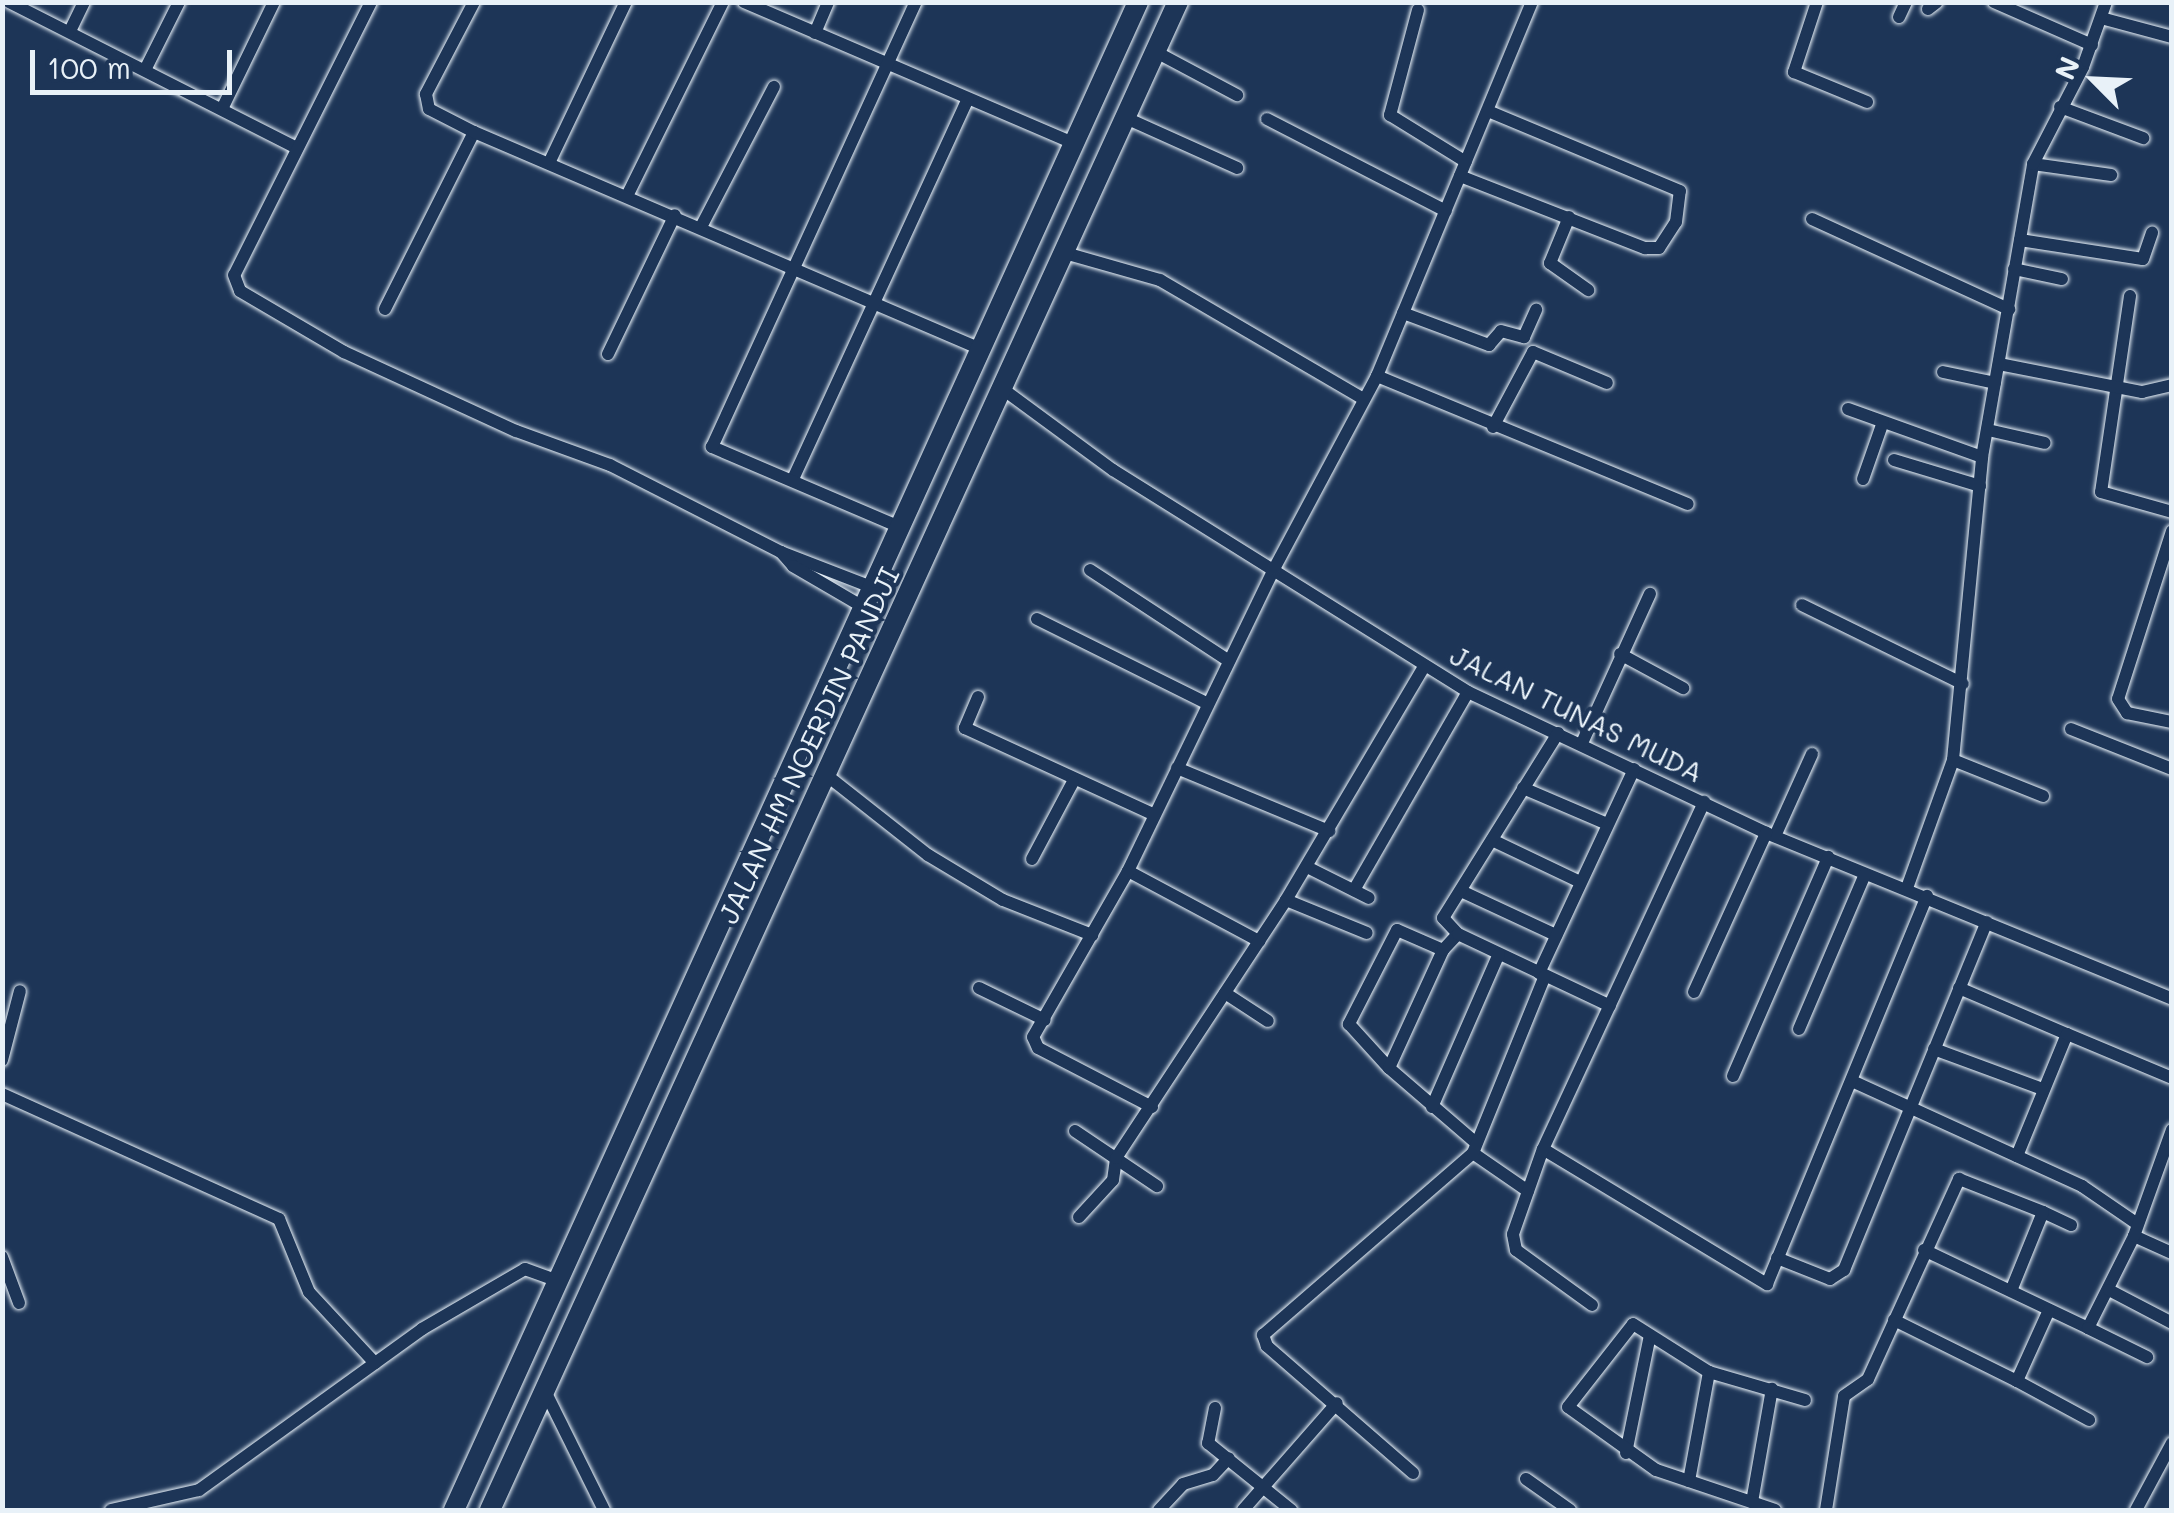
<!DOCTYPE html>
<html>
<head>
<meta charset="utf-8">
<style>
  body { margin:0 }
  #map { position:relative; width:2174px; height:1513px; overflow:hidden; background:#1d3557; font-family:Mali,sans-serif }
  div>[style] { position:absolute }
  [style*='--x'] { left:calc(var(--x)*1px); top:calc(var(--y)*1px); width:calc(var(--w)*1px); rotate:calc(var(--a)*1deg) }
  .roads { filter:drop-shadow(0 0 2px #e8f1f8) drop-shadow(0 0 2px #e8f1f8) }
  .minor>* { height:12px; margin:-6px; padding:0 6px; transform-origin:6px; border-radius:6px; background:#1d3557 }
  .primary>* { height:20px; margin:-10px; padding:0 10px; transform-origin:10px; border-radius:10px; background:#1d3557 }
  span { translate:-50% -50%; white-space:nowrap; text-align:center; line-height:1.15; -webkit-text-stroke:8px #1d3557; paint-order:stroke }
  .street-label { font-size:28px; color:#e8f1f8 }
  .frame { position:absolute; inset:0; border:5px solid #e8f1f8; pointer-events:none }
  .north { position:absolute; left:2044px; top:30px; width:100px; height:100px; -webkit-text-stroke:8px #1d3557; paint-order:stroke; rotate:294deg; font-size:28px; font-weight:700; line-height:40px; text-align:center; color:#e8f1f8 }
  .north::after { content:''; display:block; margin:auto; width:35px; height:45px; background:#e8f1f8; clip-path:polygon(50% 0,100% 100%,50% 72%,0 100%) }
  .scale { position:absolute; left:30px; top:50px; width:202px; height:45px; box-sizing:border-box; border:5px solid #e8f1f8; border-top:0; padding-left:12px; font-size:30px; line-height:35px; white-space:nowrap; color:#e8f1f8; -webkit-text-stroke:8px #1d3557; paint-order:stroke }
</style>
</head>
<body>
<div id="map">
  <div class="roads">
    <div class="minor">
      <div style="--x:9;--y:2;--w:323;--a:26.9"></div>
      <div style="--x:371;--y:2;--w:305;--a:116.6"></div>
      <div style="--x:234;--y:275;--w:17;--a:69"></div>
      <div style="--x:240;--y:291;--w:121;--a:30.4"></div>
      <div style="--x:344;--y:352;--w:189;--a:24.7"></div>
      <div style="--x:516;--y:431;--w:100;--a:19.9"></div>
      <div style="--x:610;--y:465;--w:192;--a:27"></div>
      <div style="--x:781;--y:552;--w:100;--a:21.2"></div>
      <div style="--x:474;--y:2;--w:104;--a:117.6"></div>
      <div style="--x:426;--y:94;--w:15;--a:79"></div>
      <div style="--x:429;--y:109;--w:51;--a:27.1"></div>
      <div style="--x:744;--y:2;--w:360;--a:23.2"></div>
      <div style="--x:1817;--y:2;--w:74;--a:108.2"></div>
      <div style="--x:1794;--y:72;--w:79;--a:22.3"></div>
      <div style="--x:1994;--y:2;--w:107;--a:23.7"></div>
      <div style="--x:1928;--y:9;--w:11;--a:-38"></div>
      <div style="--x:1418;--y:10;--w:109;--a:104.9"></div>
      <div style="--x:1390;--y:115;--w:89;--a:31.7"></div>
      <div style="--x:1899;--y:17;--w:17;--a:-65"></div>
      <div style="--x:2101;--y:18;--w:73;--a:15"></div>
      <div style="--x:70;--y:31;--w:32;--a:-64"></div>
      <div style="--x:815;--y:33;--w:34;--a:-67"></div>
      <div style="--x:1156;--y:52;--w:92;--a:28"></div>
      <div style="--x:146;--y:68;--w:74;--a:-63.4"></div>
      <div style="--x:223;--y:107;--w:117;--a:-64.1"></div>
      <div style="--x:2060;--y:107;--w:89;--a:20.5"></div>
      <div style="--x:1126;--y:118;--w:122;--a:24.2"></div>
      <div style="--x:1267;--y:119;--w:201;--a:27.2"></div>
      <div style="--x:550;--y:161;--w:176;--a:-64.5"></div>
      <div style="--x:2033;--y:164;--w:79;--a:8"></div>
      <div style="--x:1460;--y:176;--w:199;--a:21.3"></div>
      <div style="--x:1645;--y:248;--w:14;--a:0"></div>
      <div style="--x:1659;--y:248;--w:31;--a:-57"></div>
      <div style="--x:1676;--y:222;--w:31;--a:-83"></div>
      <div style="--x:1680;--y:191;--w:208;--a:-157.4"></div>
      <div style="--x:628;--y:194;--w:214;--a:-63.7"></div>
      <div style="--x:1569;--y:217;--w:50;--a:112.4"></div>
      <div style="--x:1550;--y:263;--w:47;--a:35.4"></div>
      <div style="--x:1812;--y:219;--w:217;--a:24.6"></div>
      <div style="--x:701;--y:227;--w:158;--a:-62.5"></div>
      <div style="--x:2020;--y:240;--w:124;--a:8.8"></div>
      <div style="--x:2143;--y:259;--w:28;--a:-71"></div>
      <div style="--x:1065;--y:253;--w:99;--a:15.9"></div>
      <div style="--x:1160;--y:280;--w:236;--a:30.3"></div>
      <div style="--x:2014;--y:269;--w:49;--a:11.8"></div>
      <div style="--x:2130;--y:296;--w:198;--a:98.4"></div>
      <div style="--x:2101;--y:492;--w:74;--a:15.7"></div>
      <div style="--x:385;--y:309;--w:198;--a:-63.3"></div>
      <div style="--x:474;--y:132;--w:554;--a:23.19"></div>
      <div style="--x:1403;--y:313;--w:92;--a:20.4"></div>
      <div style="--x:1489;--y:345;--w:18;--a:-49"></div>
      <div style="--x:1501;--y:331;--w:24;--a:15"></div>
      <div style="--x:1524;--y:337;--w:30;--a:-66"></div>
      <div style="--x:608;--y:354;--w:154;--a:-64.3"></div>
      <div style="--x:1999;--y:364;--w:146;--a:11.1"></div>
      <div style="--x:2142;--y:392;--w:31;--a:-13"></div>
      <div style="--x:1943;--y:372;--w:53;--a:11.9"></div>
      <div style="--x:1377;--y:376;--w:336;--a:22.4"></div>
      <div style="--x:1004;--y:390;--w:135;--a:36.3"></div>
      <div style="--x:1113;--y:470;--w:419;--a:32"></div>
      <div style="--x:1468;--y:692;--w:330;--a:25.3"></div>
      <div style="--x:1766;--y:833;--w:439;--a:22.2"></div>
      <div style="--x:1848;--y:409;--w:142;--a:19.7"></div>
      <div style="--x:1493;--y:427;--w:85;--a:-61.9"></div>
      <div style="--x:1533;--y:352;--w:80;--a:22.7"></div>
      <div style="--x:1988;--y:430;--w:58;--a:12.8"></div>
      <div style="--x:1894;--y:460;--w:90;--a:16.8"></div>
      <div style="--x:793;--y:479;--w:418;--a:-65.3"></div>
      <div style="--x:1863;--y:479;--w:60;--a:-70.7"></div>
      <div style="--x:902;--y:528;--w:207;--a:-156.9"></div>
      <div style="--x:712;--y:447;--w:490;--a:-65.4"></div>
      <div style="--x:2172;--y:531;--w:176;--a:107.8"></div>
      <div style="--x:2118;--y:699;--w:17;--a:57"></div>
      <div style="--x:2127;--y:713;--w:46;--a:11.3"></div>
      <div style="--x:781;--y:552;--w:18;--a:49"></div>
      <div style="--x:793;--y:566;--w:83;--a:30.3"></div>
      <div style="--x:1090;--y:570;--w:166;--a:33.2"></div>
      <div style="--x:1802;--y:605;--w:179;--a:26.1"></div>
      <div style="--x:1037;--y:619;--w:191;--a:26.4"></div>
      <div style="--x:1620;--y:654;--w:72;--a:28.4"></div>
      <div style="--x:978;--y:697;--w:34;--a:113"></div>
      <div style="--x:965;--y:728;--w:207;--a:24.6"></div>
      <div style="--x:2071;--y:729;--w:109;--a:21.6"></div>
      <div style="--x:1582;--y:743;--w:164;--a:-65.5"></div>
      <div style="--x:1953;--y:760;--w:97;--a:21.8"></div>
      <div style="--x:1177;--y:768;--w:165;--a:22.5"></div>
      <div style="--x:825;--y:774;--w:131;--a:38.2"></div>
      <div style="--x:928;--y:855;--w:87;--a:31"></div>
      <div style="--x:1003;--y:900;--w:96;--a:21.5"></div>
      <div style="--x:1523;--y:788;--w:91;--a:23.2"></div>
      <div style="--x:1775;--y:836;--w:90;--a:-65.7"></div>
      <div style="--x:1492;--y:840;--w:98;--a:25.5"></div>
      <div style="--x:1032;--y:859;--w:87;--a:-62"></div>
      <div style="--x:1307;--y:867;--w:69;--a:26.6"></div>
      <div style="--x:1128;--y:871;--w:149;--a:28.1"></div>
      <div style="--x:1907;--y:888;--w:136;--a:-70.2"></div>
      <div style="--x:1953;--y:760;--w:304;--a:-84.5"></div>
      <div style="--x:1982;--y:457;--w:297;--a:-80.1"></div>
      <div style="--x:2033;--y:164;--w:109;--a:-62.7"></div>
      <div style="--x:2083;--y:67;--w:69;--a:-70.5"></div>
      <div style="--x:1354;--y:890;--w:228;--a:-60.1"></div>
      <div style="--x:1461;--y:891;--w:105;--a:24.9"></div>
      <div style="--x:1286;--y:900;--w:87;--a:22.2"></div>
      <div style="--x:1458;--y:934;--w:22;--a:-133"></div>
      <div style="--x:1443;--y:918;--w:218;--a:-58.1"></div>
      <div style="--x:1443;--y:950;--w:50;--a:-156.5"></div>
      <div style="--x:1397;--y:930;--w:106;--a:117.1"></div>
      <div style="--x:1349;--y:1024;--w:59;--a:47.7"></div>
      <div style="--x:1389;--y:1068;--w:113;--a:40.7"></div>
      <div style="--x:1539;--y:973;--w:225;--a:-65"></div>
      <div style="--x:979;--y:988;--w:73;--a:25.9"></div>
      <div style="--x:1959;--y:988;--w:117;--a:23.1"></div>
      <div style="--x:2067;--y:1034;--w:132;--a:112.3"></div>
      <div style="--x:1694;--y:992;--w:175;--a:-65.6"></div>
      <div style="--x:1225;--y:993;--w:51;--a:33.1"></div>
      <div style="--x:1799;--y:1029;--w:168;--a:-66.9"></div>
      <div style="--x:2067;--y:1034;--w:114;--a:22.7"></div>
      <div style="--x:1934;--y:1049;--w:116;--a:20.2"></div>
      <div style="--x:2;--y:1060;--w:71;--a:-75.4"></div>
      <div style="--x:1389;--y:1068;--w:130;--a:-65.4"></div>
      <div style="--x:1443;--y:950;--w:22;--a:-47"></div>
      <div style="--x:1458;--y:934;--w:168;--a:25.3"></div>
      <div style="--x:1733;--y:1076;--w:239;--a:-66.5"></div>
      <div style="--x:1852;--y:1081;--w:253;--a:24.5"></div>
      <div style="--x:2082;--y:1186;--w:65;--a:34.4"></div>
      <div style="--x:2;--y:1094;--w:304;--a:24.3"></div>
      <div style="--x:279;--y:1219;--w:79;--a:67.7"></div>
      <div style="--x:309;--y:1292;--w:97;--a:47.1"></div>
      <div style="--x:1152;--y:1107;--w:128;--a:-152.6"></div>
      <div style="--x:1038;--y:1048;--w:12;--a:-114"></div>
      <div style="--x:1033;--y:1037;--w:191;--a:-60.2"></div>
      <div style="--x:1128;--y:871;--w:335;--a:-64.2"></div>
      <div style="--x:1274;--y:569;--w:219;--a:-61.9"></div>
      <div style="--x:1377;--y:376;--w:405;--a:-67.5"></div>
      <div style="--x:1432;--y:1107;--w:167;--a:-66.4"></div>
      <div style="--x:1075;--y:1131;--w:99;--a:33.9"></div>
      <div style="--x:1543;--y:1149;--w:262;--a:31.1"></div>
      <div style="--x:1767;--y:1284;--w:420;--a:-67.6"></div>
      <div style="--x:1528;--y:1191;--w:67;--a:-145.4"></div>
      <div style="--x:1473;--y:1153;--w:191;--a:-67.9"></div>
      <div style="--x:2043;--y:1212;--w:31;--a:25"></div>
      <div style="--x:1079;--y:1217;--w:50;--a:-47.4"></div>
      <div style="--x:1113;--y:1180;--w:22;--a:-82"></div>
      <div style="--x:1116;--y:1158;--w:309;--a:-56.6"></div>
      <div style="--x:1286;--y:900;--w:271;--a:-59.4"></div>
      <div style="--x:2134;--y:1236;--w:42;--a:24.1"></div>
      <div style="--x:1924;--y:1250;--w:182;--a:25.4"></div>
      <div style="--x:2088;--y:1328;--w:103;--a:-63.4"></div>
      <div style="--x:2134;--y:1236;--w:113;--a:-70.3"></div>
      <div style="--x:2;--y:1257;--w:49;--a:69.7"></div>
      <div style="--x:1777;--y:1258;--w:57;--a:21.6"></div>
      <div style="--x:1830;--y:1279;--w:17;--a:-33"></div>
      <div style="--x:1844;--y:1270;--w:376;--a:-67.7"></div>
      <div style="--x:2109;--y:1290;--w:71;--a:27.6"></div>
      <div style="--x:1592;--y:1305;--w:94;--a:-144.1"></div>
      <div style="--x:1516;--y:1250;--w:16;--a:-101"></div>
      <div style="--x:1513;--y:1234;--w:90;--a:-70.6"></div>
      <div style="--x:1543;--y:1149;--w:383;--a:-65.1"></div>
      <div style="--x:2049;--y:1310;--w:78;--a:114.3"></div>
      <div style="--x:2017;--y:1381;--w:82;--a:28.4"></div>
      <div style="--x:1894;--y:1320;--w:137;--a:26.4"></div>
      <div style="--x:2088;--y:1328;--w:66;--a:26.2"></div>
      <div style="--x:544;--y:1389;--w:135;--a:63.6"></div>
      <div style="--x:1215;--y:1408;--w:36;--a:101"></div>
      <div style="--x:1208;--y:1443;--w:107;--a:38.9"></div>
      <div style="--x:1626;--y:1453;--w:120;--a:-78.5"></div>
      <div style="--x:1413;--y:1473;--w:194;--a:-139"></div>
      <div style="--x:1267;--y:1346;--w:12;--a:-110"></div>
      <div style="--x:1263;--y:1335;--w:278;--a:-40.9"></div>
      <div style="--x:1526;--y:1479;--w:54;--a:35.2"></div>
      <div style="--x:1689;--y:1481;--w:111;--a:-79.6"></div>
      <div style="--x:1752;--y:1502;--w:115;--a:-80"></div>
      <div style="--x:111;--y:1510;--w:90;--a:-12.8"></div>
      <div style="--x:199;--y:1490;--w:275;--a:-35.8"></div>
      <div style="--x:422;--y:1329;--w:119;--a:-30.2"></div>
      <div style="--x:525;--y:1269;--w:35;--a:20"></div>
      <div style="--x:1159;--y:1510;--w:35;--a:-47"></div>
      <div style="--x:1183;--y:1484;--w:31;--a:-17"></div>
      <div style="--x:1213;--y:1475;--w:23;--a:-47"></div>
      <div style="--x:1243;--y:1510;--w:142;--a:-48.7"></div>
      <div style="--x:1775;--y:1510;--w:126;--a:-161.4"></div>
      <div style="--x:1656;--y:1470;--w:108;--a:-144.4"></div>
      <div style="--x:1568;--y:1407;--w:105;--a:-51.9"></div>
      <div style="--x:1633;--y:1324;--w:90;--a:32.3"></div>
      <div style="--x:1709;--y:1372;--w:100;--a:16.3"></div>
      <div style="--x:1826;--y:1510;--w:115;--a:-81"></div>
      <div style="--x:1844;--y:1396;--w:29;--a:-35"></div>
      <div style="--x:1868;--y:1379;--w:220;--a:-65.5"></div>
      <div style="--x:1959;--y:1179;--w:90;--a:21.4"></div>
      <div style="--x:2043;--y:1212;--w:85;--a:112.1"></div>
      <div style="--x:2136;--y:1510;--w:76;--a:-61.8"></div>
    </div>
    <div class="primary">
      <div style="--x:454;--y:1510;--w:1656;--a:-65.6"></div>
      <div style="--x:490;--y:1510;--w:1658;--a:-65.48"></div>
    </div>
  </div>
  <div class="street-label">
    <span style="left:1577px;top:713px;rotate:26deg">JALAN TUNAS MUDA</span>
    <span style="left:808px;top:745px;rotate:-65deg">JALAN HM NOERDIN PANDJI</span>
  </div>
  <div class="frame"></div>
  <div class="north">N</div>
  <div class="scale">100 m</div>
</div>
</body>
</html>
